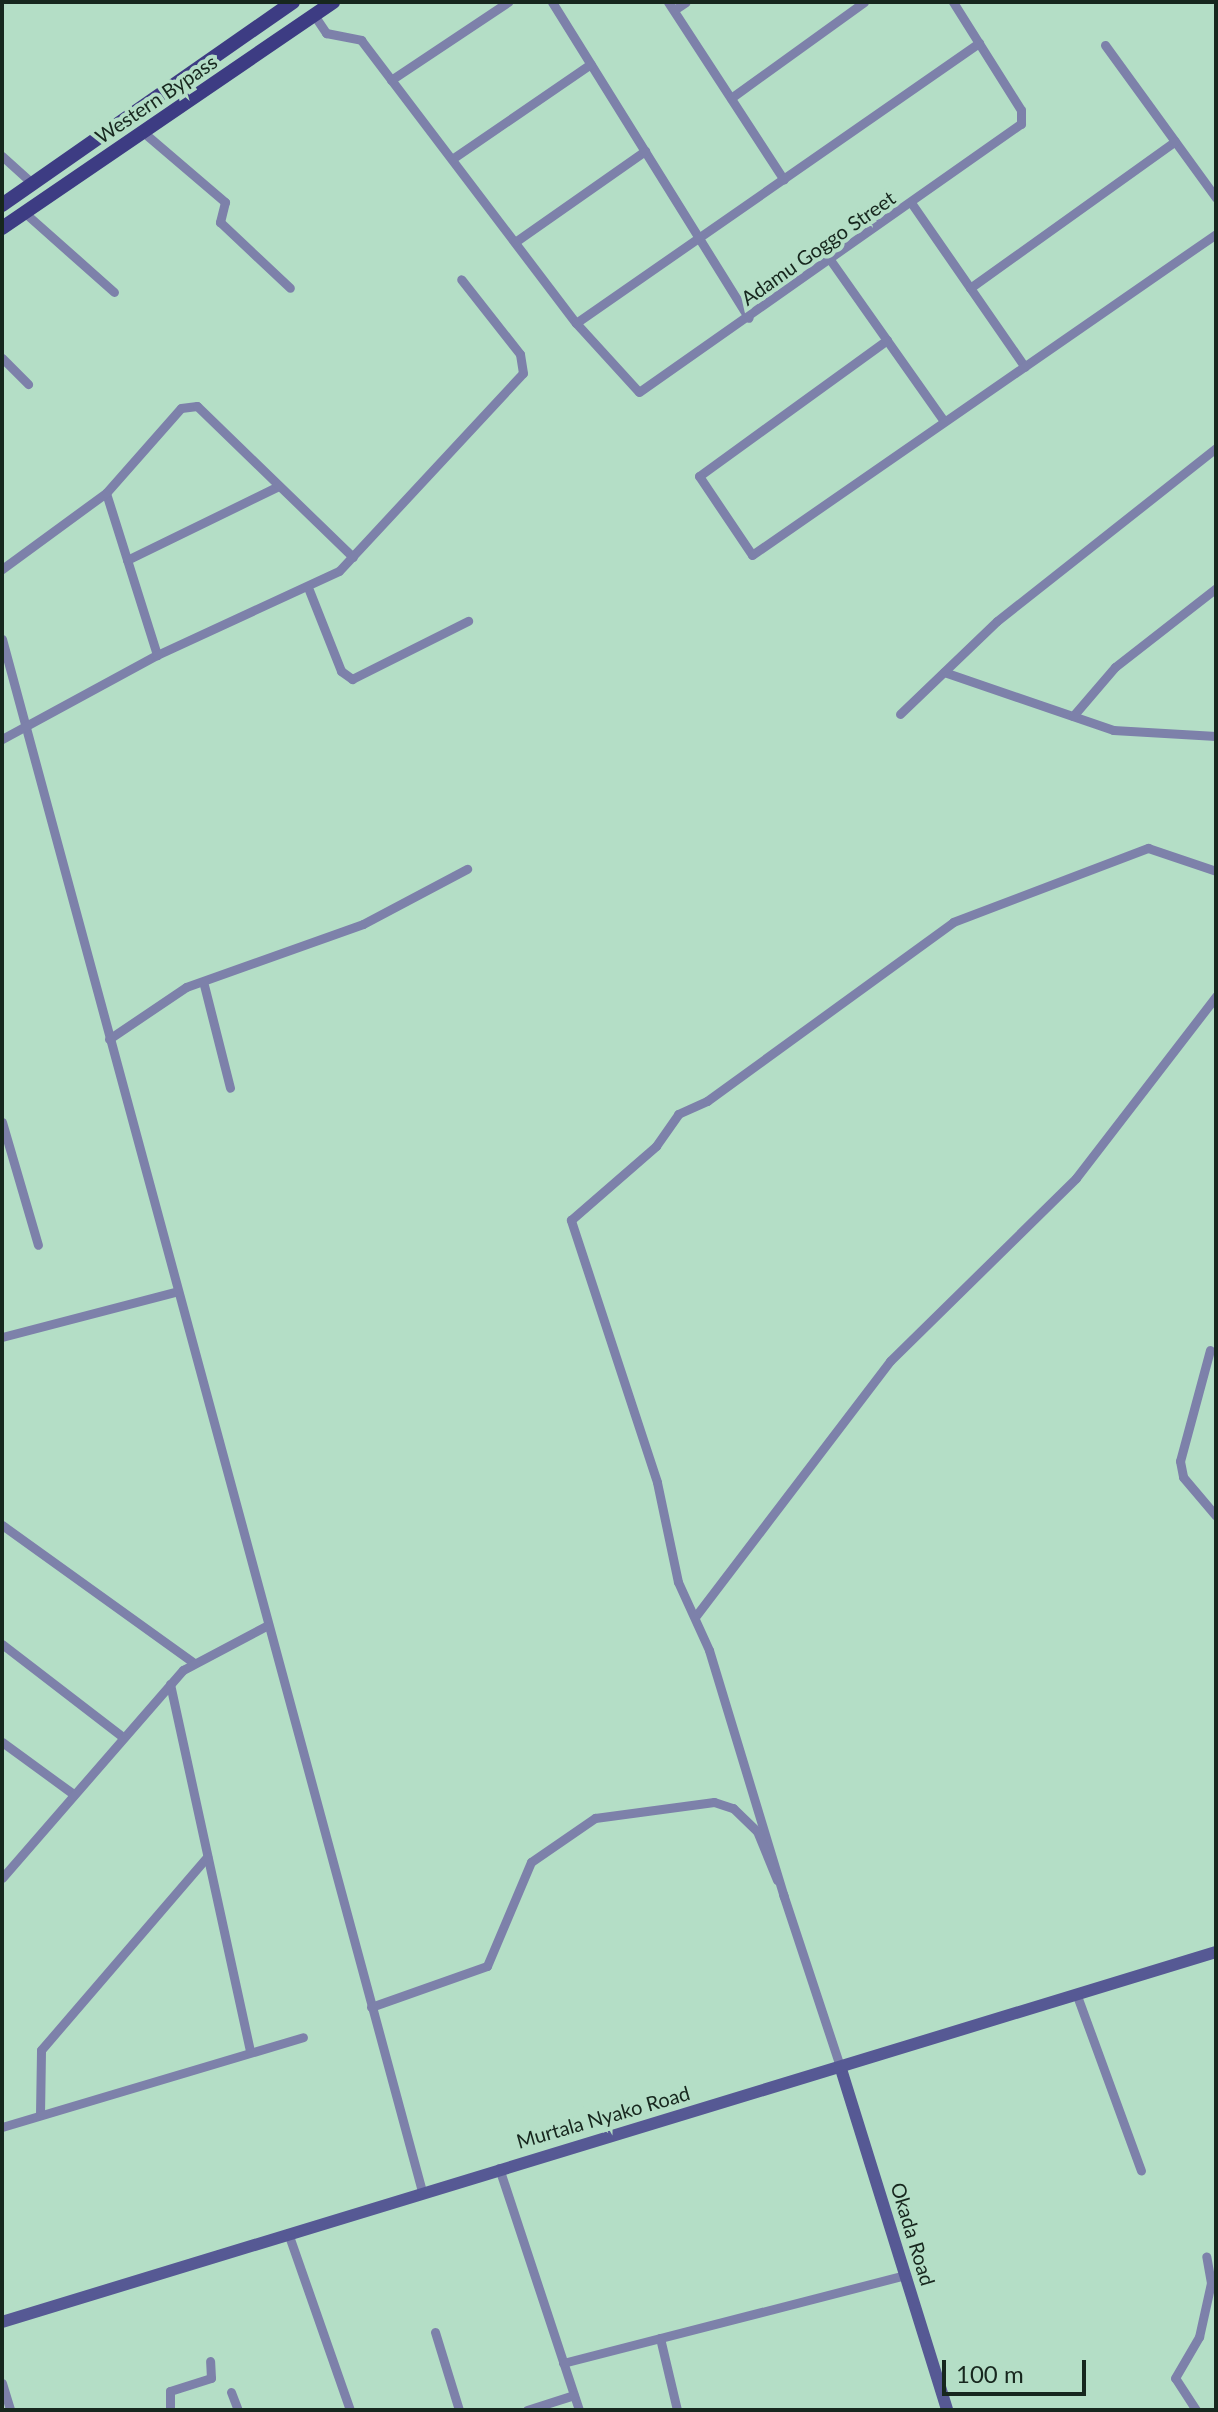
<!DOCTYPE html>
<html>
<head>
<meta charset="utf-8">
<style>
  body { margin:0 }
  #map { position:relative; width:1218px; height:2412px; overflow:hidden; background:#b4dec6; font-family:Lato,sans-serif }
  div>[style] { position:absolute }
  [style*='--x'] { left:calc(var(--x)*1px); top:calc(var(--y)*1px); width:calc(var(--w)*1px); rotate:calc(var(--a)*1deg) }
  .street>* { height:9px; margin:-4.5px; padding:0 4.5px; transform-origin:4.5px; border-radius:4.5px; background:#7d81aa }
  .secondary>* { height:12px; margin:-6px; padding:0 6px; transform-origin:6px; border-radius:6px; background:#565994 }
  .primary>* { height:14px; margin:-7px; padding:0 7px; transform-origin:7px; border-radius:7px; background:#3d3c83 }
  span { translate:-50% -50%; white-space:nowrap; text-align:center; line-height:1.15; -webkit-text-stroke:8px #b4dec6; paint-order:stroke }
  .street-label { font-size:20px; color:#17271e }
  .frame { position:absolute; inset:0; border:4px solid #17271e; pointer-events:none }
  .scale { position:absolute; left:942px; top:2360px; width:144px; height:36px; box-sizing:border-box; border:4px solid #17271e; border-top:0; padding-left:10px; font-size:24px; line-height:28px; white-space:nowrap; color:#17271e; -webkit-text-stroke:6px #b4dec6; paint-order:stroke }
</style>
</head>
<body>
<div id="map">
  <div class="street">
    <div style="--x:552;--y:2;--w:372;--a:58.1"></div>
    <div style="--x:668;--y:2;--w:212;--a:56.9"></div>
    <div style="--x:674;--y:10;--w:14;--a:-34"></div>
    <div style="--x:314;--y:15;--w:22;--a:56"></div>
    <div style="--x:326;--y:33;--w:36;--a:11"></div>
    <div style="--x:361;--y:40;--w:355;--a:52.8"></div>
    <div style="--x:576;--y:323;--w:93;--a:47.6"></div>
    <div style="--x:639;--y:392;--w:467;--a:-35.1"></div>
    <div style="--x:1021;--y:124;--w:14;--a:-90"></div>
    <div style="--x:1021;--y:110;--w:128;--a:-122.2"></div>
    <div style="--x:1105;--y:45;--w:189;--a:54"></div>
    <div style="--x:391;--y:80;--w:141;--a:-33.7"></div>
    <div style="--x:731;--y:98;--w:164;--a:-35.8"></div>
    <div style="--x:143;--y:132;--w:108;--a:40.5"></div>
    <div style="--x:225;--y:202;--w:21;--a:104"></div>
    <div style="--x:220;--y:222;--w:96;--a:43.3"></div>
    <div style="--x:2;--y:156;--w:42;--a:42.1"></div>
    <div style="--x:452;--y:159;--w:168;--a:-34.4"></div>
    <div style="--x:912;--y:204;--w:198;--a:55.3"></div>
    <div style="--x:25;--y:213;--w:119;--a:41.6"></div>
    <div style="--x:515;--y:242;--w:159;--a:-35"></div>
    <div style="--x:831;--y:261;--w:196;--a:54.8"></div>
    <div style="--x:970;--y:288;--w:252;--a:-35.6"></div>
    <div style="--x:576;--y:323;--w:491;--a:-34.8"></div>
    <div style="--x:887;--y:340;--w:232;--a:144.1"></div>
    <div style="--x:699;--y:476;--w:95;--a:56.1"></div>
    <div style="--x:752;--y:555;--w:564;--a:-34.68"></div>
    <div style="--x:2;--y:358;--w:37;--a:45"></div>
    <div style="--x:106;--y:493;--w:170;--a:72.5"></div>
    <div style="--x:127;--y:560;--w:169;--a:-26"></div>
    <div style="--x:2;--y:569;--w:129;--a:-36.2"></div>
    <div style="--x:106;--y:493;--w:113;--a:-48.6"></div>
    <div style="--x:181;--y:408;--w:16;--a:-7"></div>
    <div style="--x:197;--y:406;--w:217;--a:44.1"></div>
    <div style="--x:309;--y:590;--w:87;--a:68.4"></div>
    <div style="--x:341;--y:671;--w:14;--a:36"></div>
    <div style="--x:352;--y:679;--w:130;--a:-26.6"></div>
    <div style="--x:2;--y:639;--w:1608;--a:74.86"></div>
    <div style="--x:944;--y:672;--w:179;--a:18.9"></div>
    <div style="--x:1113;--y:730;--w:103;--a:3.3"></div>
    <div style="--x:900;--y:714;--w:134;--a:-43.8"></div>
    <div style="--x:997;--y:621;--w:279;--a:-38.3"></div>
    <div style="--x:1073;--y:716;--w:65;--a:-49.4"></div>
    <div style="--x:1115;--y:667;--w:128;--a:-38"></div>
    <div style="--x:2;--y:739;--w:176;--a:-28.5"></div>
    <div style="--x:157;--y:655;--w:200;--a:-24.8"></div>
    <div style="--x:339;--y:571;--w:270;--a:-47.1"></div>
    <div style="--x:523;--y:373;--w:19;--a:-99"></div>
    <div style="--x:520;--y:354;--w:95;--a:-128.2"></div>
    <div style="--x:204;--y:985;--w:106;--a:75.8"></div>
    <div style="--x:109;--y:1039;--w:93;--a:-34"></div>
    <div style="--x:186;--y:987;--w:188;--a:-19.6"></div>
    <div style="--x:363;--y:924;--w:118;--a:-27.9"></div>
    <div style="--x:2;--y:1122;--w:128;--a:73.7"></div>
    <div style="--x:2;--y:1337;--w:179;--a:-14.6"></div>
    <div style="--x:1210;--y:1350;--w:115;--a:105.1"></div>
    <div style="--x:1180;--y:1461;--w:16;--a:79"></div>
    <div style="--x:1183;--y:1477;--w:51;--a:49.8"></div>
    <div style="--x:2;--y:1525;--w:235;--a:35.7"></div>
    <div style="--x:695;--y:1617;--w:322;--a:-52.7"></div>
    <div style="--x:890;--y:1361;--w:261;--a:-44.5"></div>
    <div style="--x:1076;--y:1178;--w:230;--a:-52.4"></div>
    <div style="--x:2;--y:1644;--w:149;--a:37.6"></div>
    <div style="--x:170;--y:1684;--w:376;--a:77.7"></div>
    <div style="--x:2;--y:1742;--w:87;--a:36.1"></div>
    <div style="--x:2;--y:1878;--w:276;--a:-49"></div>
    <div style="--x:183;--y:1670;--w:94;--a:-27.9"></div>
    <div style="--x:783;--y:1894;--w:184;--a:71.7"></div>
    <div style="--x:784;--y:1897;--w:258;--a:-106.9"></div>
    <div style="--x:709;--y:1650;--w:75;--a:-114.5"></div>
    <div style="--x:678;--y:1582;--w:102;--a:-101.9"></div>
    <div style="--x:657;--y:1482;--w:276;--a:-108.2"></div>
    <div style="--x:571;--y:1220;--w:113;--a:-41"></div>
    <div style="--x:656;--y:1146;--w:39;--a:-55"></div>
    <div style="--x:678;--y:1114;--w:32;--a:-24"></div>
    <div style="--x:707;--y:1101;--w:304;--a:-36"></div>
    <div style="--x:953;--y:922;--w:209;--a:-20.8"></div>
    <div style="--x:1148;--y:848;--w:72;--a:18.7"></div>
    <div style="--x:1076;--y:1993;--w:189;--a:69.9"></div>
    <div style="--x:371;--y:2007;--w:123;--a:-19.5"></div>
    <div style="--x:487;--y:1966;--w:113;--a:-67.1"></div>
    <div style="--x:531;--y:1862;--w:78;--a:-34.5"></div>
    <div style="--x:595;--y:1818;--w:120;--a:-7.7"></div>
    <div style="--x:714;--y:1802;--w:20;--a:18"></div>
    <div style="--x:733;--y:1808;--w:33;--a:44"></div>
    <div style="--x:757;--y:1831;--w:53;--a:67.8"></div>
    <div style="--x:40;--y:2115;--w:65;--a:-89.1"></div>
    <div style="--x:41;--y:2050;--w:255;--a:-49.3"></div>
    <div style="--x:2;--y:2127;--w:314;--a:-16.6"></div>
    <div style="--x:499;--y:2168;--w:255;--a:71.7"></div>
    <div style="--x:288;--y:2233;--w:188;--a:70.7"></div>
    <div style="--x:435;--y:2332;--w:82;--a:72.9"></div>
    <div style="--x:660;--y:2338;--w:74;--a:76.7"></div>
    <div style="--x:563;--y:2363;--w:353;--a:-14.4"></div>
    <div style="--x:2;--y:2383;--w:28;--a:73"></div>
    <div style="--x:231;--y:2392;--w:19;--a:69"></div>
    <div style="--x:170;--y:2410;--w:19;--a:-90"></div>
    <div style="--x:170;--y:2391;--w:43;--a:-17.6"></div>
    <div style="--x:211;--y:2378;--w:17;--a:-93"></div>
    <div style="--x:527;--y:2410;--w:49;--a:-17.7"></div>
    <div style="--x:1196;--y:2410;--w:38;--a:-123"></div>
    <div style="--x:1175;--y:2378;--w:48;--a:-59.7"></div>
    <div style="--x:1199;--y:2337;--w:55;--a:-77.5"></div>
    <div style="--x:1211;--y:2283;--w:27;--a:-100"></div>
  </div>
  <div class="secondary">
    <div style="--x:841;--y:2069;--w:357;--a:72.7"></div>
    <div style="--x:2;--y:2322;--w:1269;--a:-16.95"></div>
  </div>
  <div class="primary">
    <div style="--x:2;--y:205;--w:355;--a:-34.9"></div>
    <div style="--x:2;--y:228;--w:401;--a:-34.3"></div>
  </div>
  <div class="street-label">
    <span style="left:156px;top:99px;rotate:-34deg">Western Bypass</span>
    <span style="left:818px;top:248px;rotate:-35deg">Adamu Goggo Street</span>
    <span style="left:603px;top:2117px;rotate:-16deg">Murtala Nyako Road</span>
    <span style="left:913px;top:2234px;rotate:73deg">Okada Road</span>
  </div>
  <div class="frame"></div>
  <div class="scale">100 m</div>
</div>
</body>
</html>
